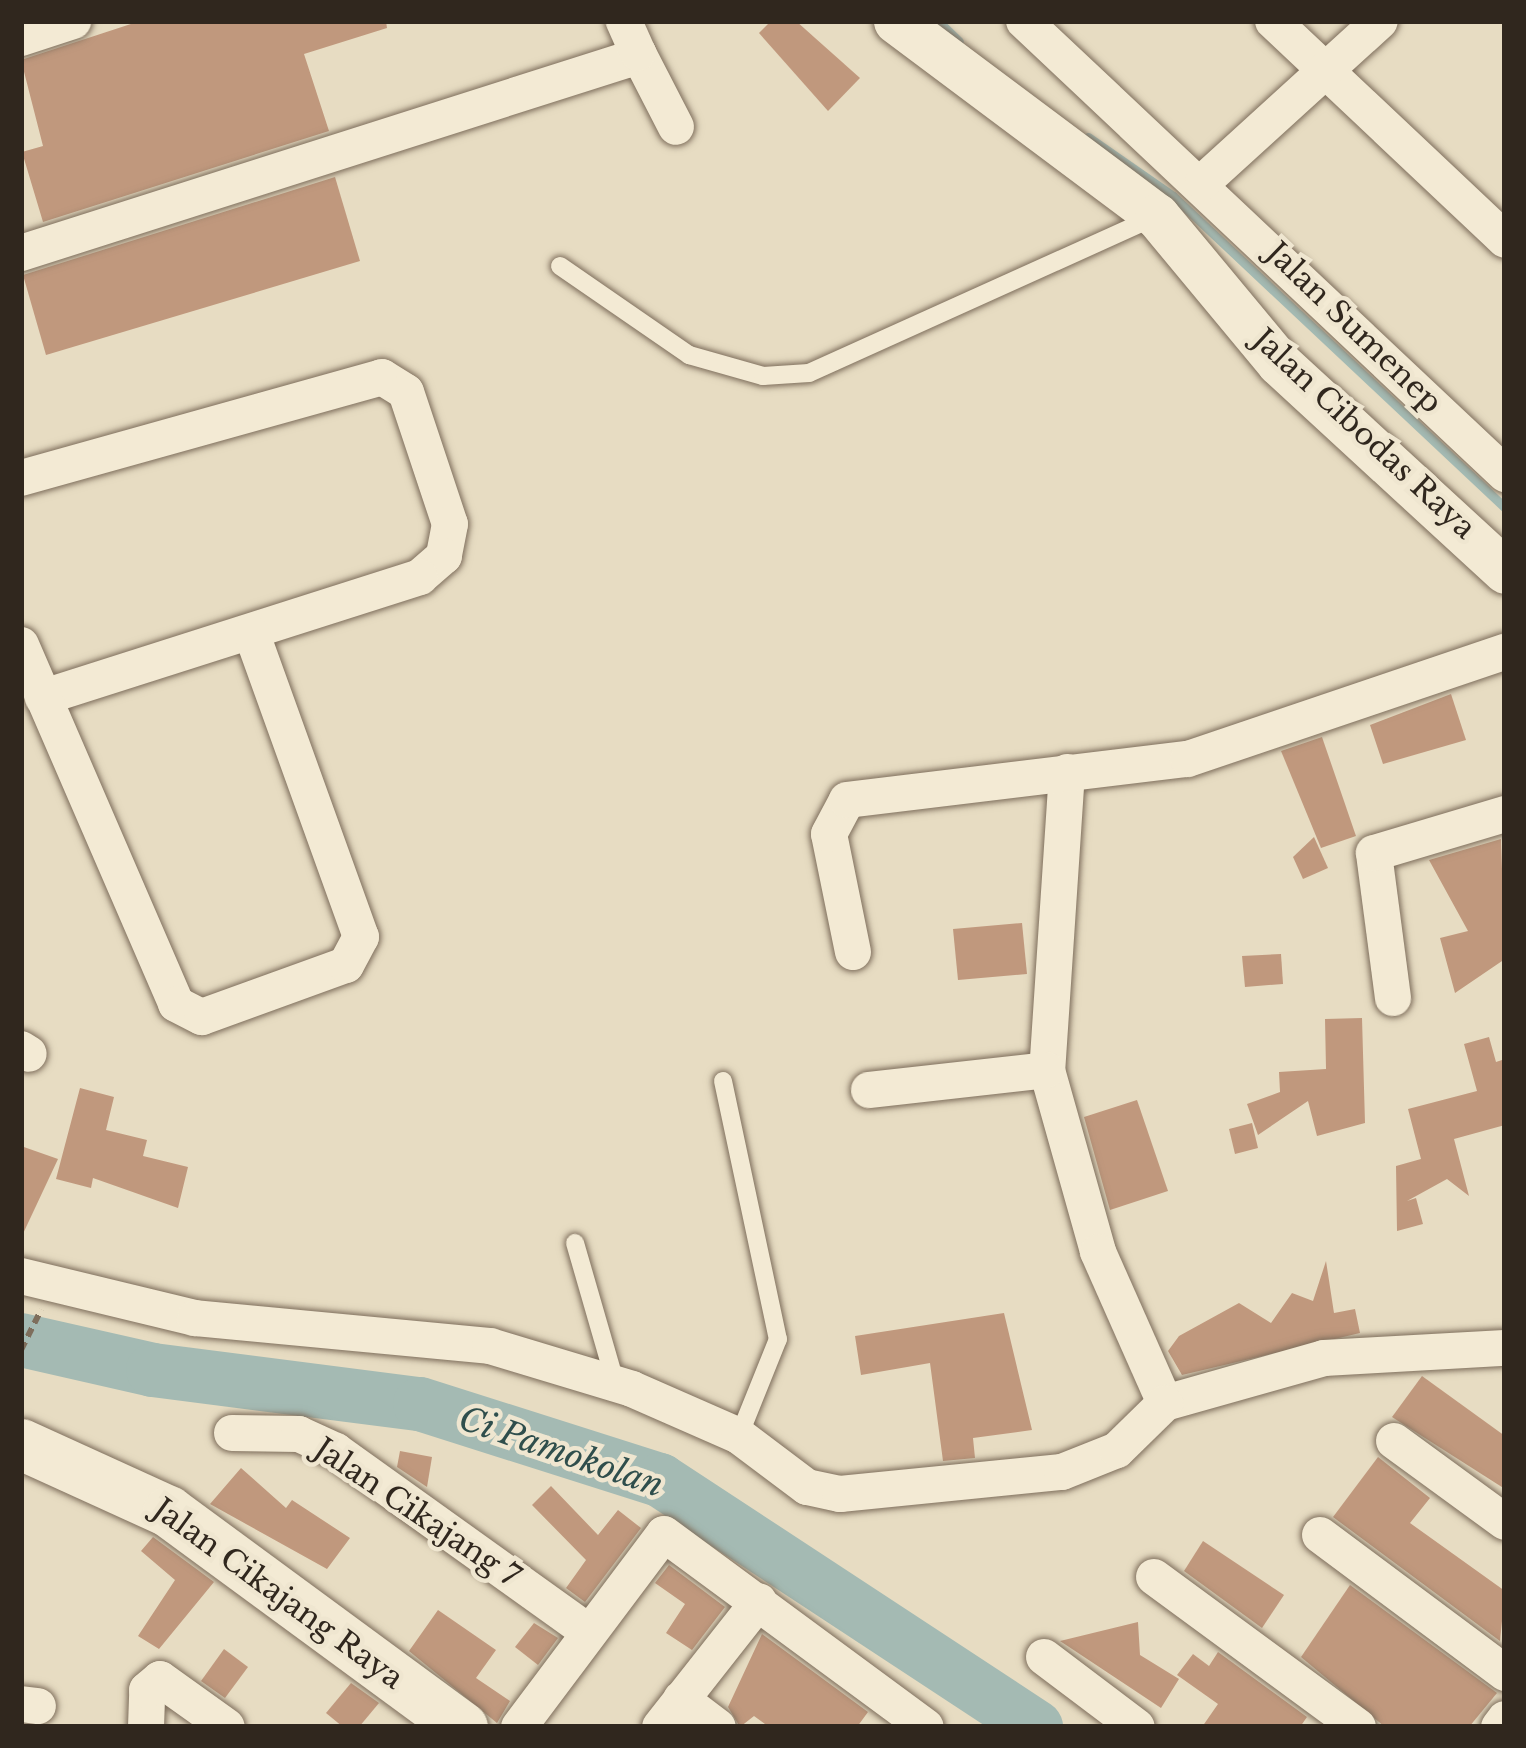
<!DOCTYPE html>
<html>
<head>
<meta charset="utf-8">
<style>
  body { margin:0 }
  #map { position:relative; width:1526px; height:1748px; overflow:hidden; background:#e7dcc2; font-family:"Libre Baskerville",serif }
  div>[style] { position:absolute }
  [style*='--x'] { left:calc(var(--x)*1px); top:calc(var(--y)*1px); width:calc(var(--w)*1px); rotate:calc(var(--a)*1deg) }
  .stream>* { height:9px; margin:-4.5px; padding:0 4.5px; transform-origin:4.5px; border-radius:4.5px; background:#a4bab3 }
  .river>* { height:54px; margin:-27px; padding:0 27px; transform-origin:27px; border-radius:27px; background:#a4bab3 }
  .building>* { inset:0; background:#c0987d }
  .path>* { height:6px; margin-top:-3px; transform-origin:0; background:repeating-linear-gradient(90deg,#7e6e5c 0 9px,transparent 0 15px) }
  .roads { filter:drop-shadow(0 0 3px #7e6e5c) drop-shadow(0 0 3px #7e6e5c) }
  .service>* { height:18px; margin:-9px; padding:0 9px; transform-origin:9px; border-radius:9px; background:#f3ead4 }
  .minor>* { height:36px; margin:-18px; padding:0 18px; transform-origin:18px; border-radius:18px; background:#f3ead4 }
  .tertiary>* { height:45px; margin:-22.5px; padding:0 22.5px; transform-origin:22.5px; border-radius:22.5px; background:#f3ead4 }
  .secondary>* { height:51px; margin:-25.5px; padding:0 25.5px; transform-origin:25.5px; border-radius:25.5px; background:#f3ead4 }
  span { translate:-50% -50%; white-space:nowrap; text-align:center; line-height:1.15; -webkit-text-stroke:9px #efe6d0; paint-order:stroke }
  .street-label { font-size:30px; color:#30271e }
  .water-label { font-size:33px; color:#2f4e4c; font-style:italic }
  .frame { position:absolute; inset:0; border:24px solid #30271e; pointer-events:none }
</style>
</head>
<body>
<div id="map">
  <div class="stream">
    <div style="--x:938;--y:21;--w:29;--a:44"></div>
    <div style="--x:1088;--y:137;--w:103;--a:34.8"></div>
    <div style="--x:1173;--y:196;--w:456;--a:43.2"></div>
  </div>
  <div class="river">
    <div style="--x:21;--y:1340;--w:135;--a:12.8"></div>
    <div style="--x:153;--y:1370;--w:269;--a:7.3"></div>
    <div style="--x:420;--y:1404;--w:252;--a:17.6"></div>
    <div style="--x:660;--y:1480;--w:450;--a:33.3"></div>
  </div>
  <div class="building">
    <div style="clip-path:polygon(140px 21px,386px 21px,387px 28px,304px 54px,329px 131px,43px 222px,22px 152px,43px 146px,21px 60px)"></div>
    <div style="clip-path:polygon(771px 21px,796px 21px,860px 78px,828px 111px,759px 33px)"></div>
    <div style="clip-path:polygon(335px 177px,360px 261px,46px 355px,23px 275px)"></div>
    <div style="clip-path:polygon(1451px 694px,1466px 740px,1383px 764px,1370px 725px)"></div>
    <div style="clip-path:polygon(1322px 737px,1356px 836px,1321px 848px,1281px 751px)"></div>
    <div style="clip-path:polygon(1314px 837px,1328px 868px,1303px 879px,1293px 857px)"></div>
    <div style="clip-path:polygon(1501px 839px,1505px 959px,1455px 993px,1440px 938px,1468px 931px,1429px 860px)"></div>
    <div style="clip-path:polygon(1022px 923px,1027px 974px,958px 980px,953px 929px)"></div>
    <div style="clip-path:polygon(1281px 954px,1283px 984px,1245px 987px,1242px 956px)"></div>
    <div style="clip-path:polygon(1362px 1018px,1365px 1123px,1317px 1136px,1308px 1101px,1258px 1135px,1247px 1104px,1280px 1092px,1279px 1072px,1326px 1069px,1325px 1019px)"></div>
    <div style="clip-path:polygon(1489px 1037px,1496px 1062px,1505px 1059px,1505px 1125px,1454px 1139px,1469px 1196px,1447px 1179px,1407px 1201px,1416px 1198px,1423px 1224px,1397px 1231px,1396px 1166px,1421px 1159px,1408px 1109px,1477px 1091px,1464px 1044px)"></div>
    <div style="clip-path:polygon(80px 1088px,114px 1097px,106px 1130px,147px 1140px,143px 1156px,188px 1167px,178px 1208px,93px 1178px,91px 1188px,56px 1179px)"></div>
    <div style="clip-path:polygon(1137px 1100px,1168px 1191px,1110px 1210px,1084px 1117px)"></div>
    <div style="clip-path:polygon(1252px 1123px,1258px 1148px,1235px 1154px,1229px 1129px)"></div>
    <div style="clip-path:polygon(21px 1146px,58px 1159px,21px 1238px)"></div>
    <div style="clip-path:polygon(1326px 1261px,1334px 1313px,1355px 1309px,1360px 1333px,1182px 1375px,1168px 1351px,1179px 1336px,1239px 1303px,1271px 1323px,1292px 1293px,1313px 1301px)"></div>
    <div style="clip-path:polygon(1004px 1313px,1032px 1430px,973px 1438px,975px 1458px,943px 1461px,930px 1363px,861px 1375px,855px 1336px)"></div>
    <div style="clip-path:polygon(1422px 1376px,1505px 1436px,1505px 1489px,1392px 1417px)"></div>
    <div style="clip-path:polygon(400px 1451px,432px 1457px,427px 1487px,397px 1467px)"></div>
    <div style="clip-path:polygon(1378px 1457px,1430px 1498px,1410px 1523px,1505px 1591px,1500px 1641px,1333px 1517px)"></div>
    <div style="clip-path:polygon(241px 1468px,286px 1508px,292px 1500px,350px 1538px,327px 1569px,210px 1504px)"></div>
    <div style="clip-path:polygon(551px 1486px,598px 1535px,618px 1510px,641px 1528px,585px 1602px,566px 1588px,586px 1560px,532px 1505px)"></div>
    <div style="clip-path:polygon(153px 1537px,214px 1582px,159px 1649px,138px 1636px,175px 1580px,141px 1551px)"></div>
    <div style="clip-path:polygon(1203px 1541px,1284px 1595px,1262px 1628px,1184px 1571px)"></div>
    <div style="clip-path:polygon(669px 1565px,725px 1607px,692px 1650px,666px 1633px,685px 1604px,655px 1583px)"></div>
    <div style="clip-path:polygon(1350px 1585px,1497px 1693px,1469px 1727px,1385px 1727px,1301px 1657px)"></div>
    <div style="clip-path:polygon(438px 1610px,496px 1650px,476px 1678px,510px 1701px,497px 1723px,409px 1651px)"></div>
    <div style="clip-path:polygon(1138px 1622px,1140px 1655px,1179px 1679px,1161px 1708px,1060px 1641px)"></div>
    <div style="clip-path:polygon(534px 1623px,558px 1638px,538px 1665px,515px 1647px)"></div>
    <div style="clip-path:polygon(762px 1634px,868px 1712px,857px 1727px,769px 1727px,754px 1716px,740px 1727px,728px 1707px)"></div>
    <div style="clip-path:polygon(224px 1649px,248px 1667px,225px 1698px,201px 1681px)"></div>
    <div style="clip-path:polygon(1218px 1652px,1307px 1717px,1300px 1727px,1202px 1727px,1218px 1704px,1177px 1675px,1193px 1654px,1209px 1666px)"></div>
    <div style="clip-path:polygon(351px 1683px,379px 1703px,359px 1727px,343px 1727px,326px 1713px)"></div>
  </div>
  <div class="path">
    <div style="--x:21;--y:1350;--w:45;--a:-63.4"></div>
  </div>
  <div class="roads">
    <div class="service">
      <div style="--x:560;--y:266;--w:157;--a:34.6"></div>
      <div style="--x:689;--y:355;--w:77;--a:15.8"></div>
      <div style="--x:763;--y:376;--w:46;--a:-3.7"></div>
      <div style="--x:809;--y:373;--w:377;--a:-24.3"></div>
      <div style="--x:723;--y:1081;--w:264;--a:78"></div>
      <div style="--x:778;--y:1339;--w:105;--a:111.9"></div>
      <div style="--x:575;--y:1243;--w:148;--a:73.9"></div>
    </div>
    <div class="minor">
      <div style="--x:1024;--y:21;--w:661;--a:43.28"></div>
      <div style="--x:1273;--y:21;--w:319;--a:43.3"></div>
      <div style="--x:21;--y:38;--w:55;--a:-18.1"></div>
      <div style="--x:638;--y:53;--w:83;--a:62.8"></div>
      <div style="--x:1203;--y:182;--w:239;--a:-42.3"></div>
      <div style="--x:21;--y:253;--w:635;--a:-17.69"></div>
      <div style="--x:626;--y:60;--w:14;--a:-30"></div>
      <div style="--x:638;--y:53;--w:35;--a:-114"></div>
      <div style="--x:21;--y:478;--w:375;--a:-15.6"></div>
      <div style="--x:382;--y:377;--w:28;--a:32"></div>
      <div style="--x:406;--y:392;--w:139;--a:71.6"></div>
      <div style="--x:450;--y:524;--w:33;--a:101"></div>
      <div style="--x:444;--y:556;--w:32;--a:139"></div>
      <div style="--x:420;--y:577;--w:396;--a:162.3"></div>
      <div style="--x:21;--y:645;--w:391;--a:66.6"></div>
      <div style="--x:176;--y:1004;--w:29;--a:27"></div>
      <div style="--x:202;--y:1017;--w:153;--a:-19.9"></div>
      <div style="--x:346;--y:965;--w:32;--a:-62"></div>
      <div style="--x:361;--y:937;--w:322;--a:-109.8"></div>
      <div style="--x:1067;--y:772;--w:299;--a:93.8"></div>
      <div style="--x:1047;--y:1070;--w:189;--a:74.3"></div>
      <div style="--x:1098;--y:1252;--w:165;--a:66.1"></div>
      <div style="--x:1165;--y:1403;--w:165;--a:-15.8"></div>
      <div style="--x:1324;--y:1358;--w:181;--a:-3.2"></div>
      <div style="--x:853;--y:952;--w:120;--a:-101.5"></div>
      <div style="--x:829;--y:834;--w:38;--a:-62"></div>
      <div style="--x:847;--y:800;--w:343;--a:-6.9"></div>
      <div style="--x:1188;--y:759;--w:335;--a:-18.7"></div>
      <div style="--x:1393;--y:998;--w:146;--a:-97.5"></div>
      <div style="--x:1374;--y:853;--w:137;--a:-16.6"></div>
      <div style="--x:21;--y:1049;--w:9;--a:32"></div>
      <div style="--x:869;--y:1090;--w:179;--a:-6.4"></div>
      <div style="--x:21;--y:1276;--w:179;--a:13.6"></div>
      <div style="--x:195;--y:1318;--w:296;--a:5.4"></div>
      <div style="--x:490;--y:1346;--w:148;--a:16.8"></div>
      <div style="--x:632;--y:1389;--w:117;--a:23.7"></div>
      <div style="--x:739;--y:1436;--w:85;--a:36.9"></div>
      <div style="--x:807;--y:1487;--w:34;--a:12"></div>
      <div style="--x:840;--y:1494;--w:223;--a:-5.7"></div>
      <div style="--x:1062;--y:1472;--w:59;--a:-21.8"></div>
      <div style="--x:1117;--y:1450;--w:67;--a:-44.4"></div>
      <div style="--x:232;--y:1433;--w:67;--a:0.9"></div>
      <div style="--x:299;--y:1434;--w:41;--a:24.7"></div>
      <div style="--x:336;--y:1451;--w:311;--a:35.6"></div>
      <div style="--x:1394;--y:1441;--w:137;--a:36.1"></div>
      <div style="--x:1320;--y:1535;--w:231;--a:36.7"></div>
      <div style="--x:1154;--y:1577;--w:253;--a:36.3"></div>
      <div style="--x:1044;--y:1657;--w:116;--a:37"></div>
      <div style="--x:681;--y:1699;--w:46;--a:37.1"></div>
      <div style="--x:21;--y:1704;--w:17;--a:7"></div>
      <div style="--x:146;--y:1727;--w:37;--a:-88"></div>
      <div style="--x:147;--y:1690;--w:17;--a:-40"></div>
      <div style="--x:160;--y:1679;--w:82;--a:35.6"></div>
      <div style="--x:519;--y:1727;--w:241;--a:-53.1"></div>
      <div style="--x:664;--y:1534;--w:325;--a:36.4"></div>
      <div style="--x:660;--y:1727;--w:160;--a:-51.8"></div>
      <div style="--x:1499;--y:1727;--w:10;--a:-53"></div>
    </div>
    <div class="tertiary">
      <div style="--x:896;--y:21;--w:326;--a:36.8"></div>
      <div style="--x:1157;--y:216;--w:191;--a:50.3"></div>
      <div style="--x:1279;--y:363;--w:307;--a:42.6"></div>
    </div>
    <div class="secondary">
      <div style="--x:21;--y:1444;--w:162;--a:24.5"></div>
      <div style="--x:168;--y:1511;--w:365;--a:36.3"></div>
    </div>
  </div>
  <div class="street-label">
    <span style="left:1354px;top:328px;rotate:44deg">Jalan Sumenep</span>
    <span style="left:1364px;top:434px;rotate:43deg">Jalan Cibodas Raya</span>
    <span style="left:417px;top:1513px;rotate:34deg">Jalan Cikajang 7</span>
    <span style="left:278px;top:1594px;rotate:36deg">Jalan Cikajang Raya</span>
  </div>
  <div class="water-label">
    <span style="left:561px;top:1452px;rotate:19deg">Ci Pamokolan</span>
  </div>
  <div class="frame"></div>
</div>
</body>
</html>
